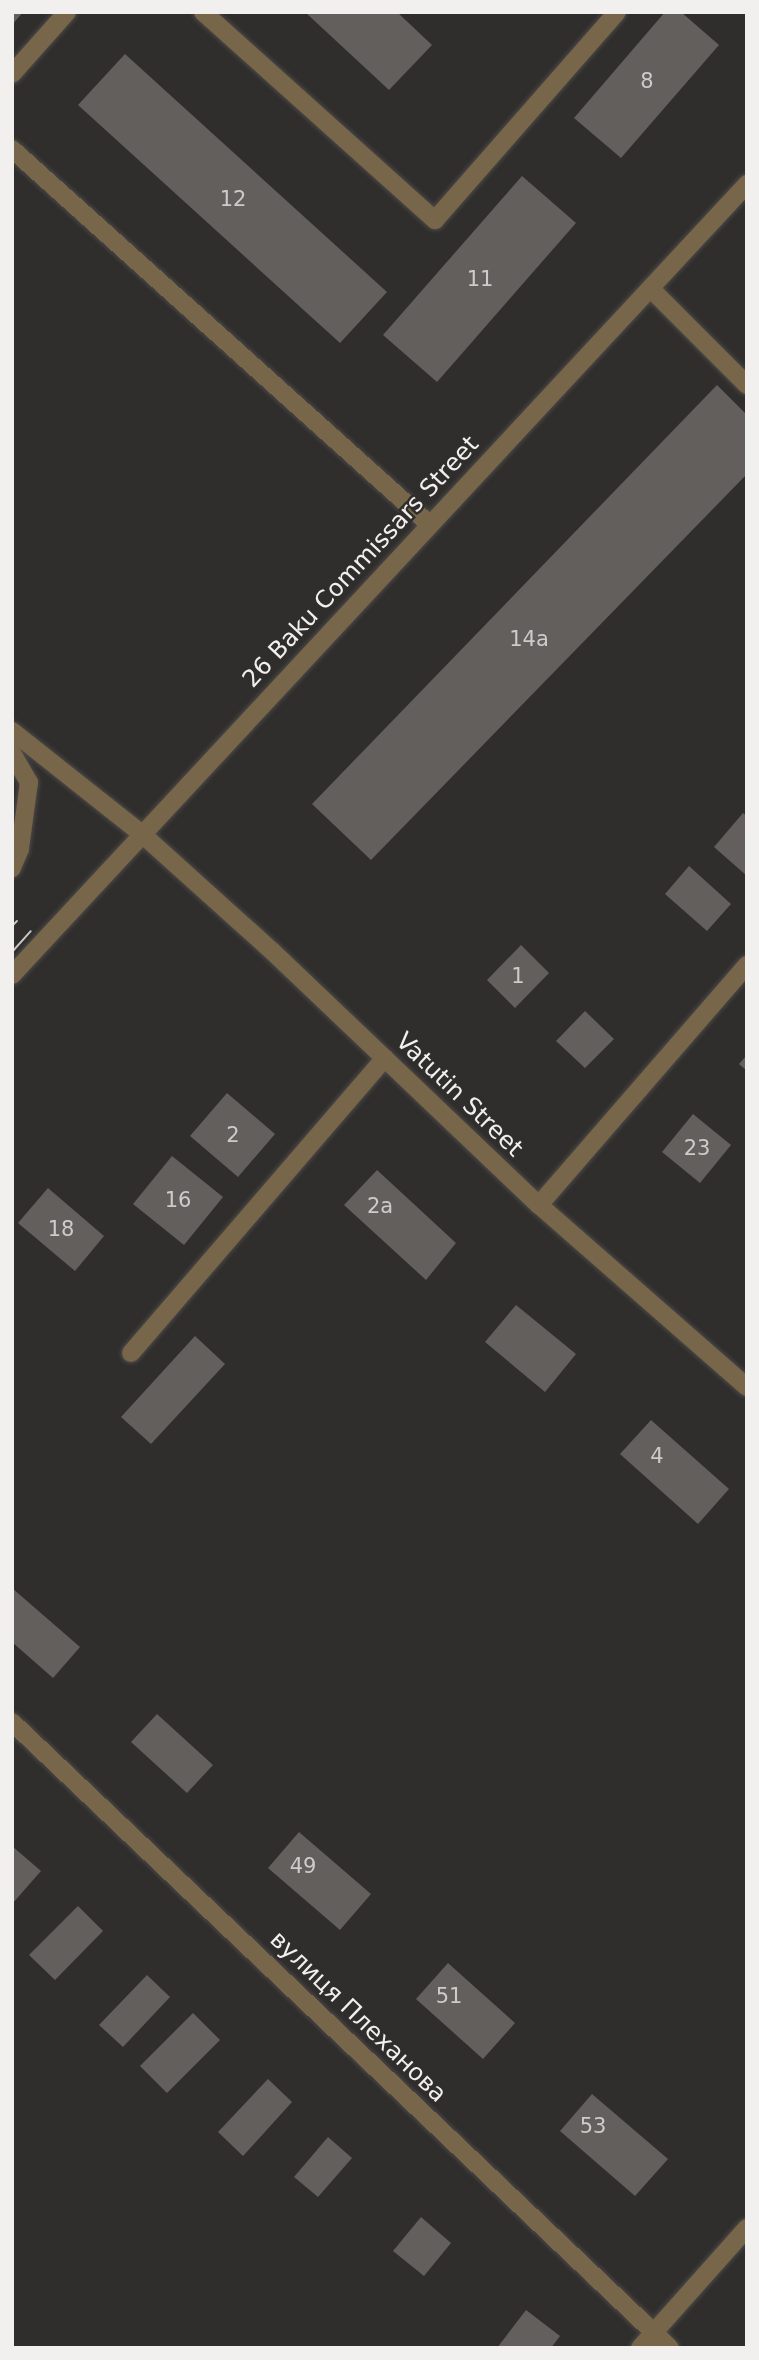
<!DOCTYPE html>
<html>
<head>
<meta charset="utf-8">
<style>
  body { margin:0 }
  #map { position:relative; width:759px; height:2360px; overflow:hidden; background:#302e2c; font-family:"DejaVu Sans",sans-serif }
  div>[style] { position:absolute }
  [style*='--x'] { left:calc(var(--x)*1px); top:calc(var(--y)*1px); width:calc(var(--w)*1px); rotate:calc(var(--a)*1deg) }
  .building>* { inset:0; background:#625f5d }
  .roads { filter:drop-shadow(0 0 2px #4b4947) drop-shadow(0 0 2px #4b4947) }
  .service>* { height:18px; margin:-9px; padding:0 9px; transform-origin:9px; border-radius:9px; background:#78664a }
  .minor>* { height:18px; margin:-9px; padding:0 9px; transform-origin:9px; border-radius:9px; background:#78664a }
  .tertiary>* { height:18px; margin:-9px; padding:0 9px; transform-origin:9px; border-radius:9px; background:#78664a }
  .tram>* { height:2px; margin:-1px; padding:0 1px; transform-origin:1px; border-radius:1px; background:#c6c5c4 }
  span { translate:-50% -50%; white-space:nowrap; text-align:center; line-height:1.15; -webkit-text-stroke:5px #302e2c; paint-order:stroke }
  .number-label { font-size:21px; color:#cdccca }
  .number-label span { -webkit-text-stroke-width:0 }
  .street-label { font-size:24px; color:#f1f0ef }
  .frame { position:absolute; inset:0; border:14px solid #f1f0ef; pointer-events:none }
</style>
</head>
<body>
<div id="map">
  <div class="building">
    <div style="clip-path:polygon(12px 12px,23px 12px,12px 25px)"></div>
    <div style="clip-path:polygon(305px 12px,397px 12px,432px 45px,389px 90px)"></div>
    <div style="clip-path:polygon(665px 12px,681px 12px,719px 45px,621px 158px,574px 118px)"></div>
    <div style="clip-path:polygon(125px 54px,387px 292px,340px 343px,78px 105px)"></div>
    <div style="clip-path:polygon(522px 176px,576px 223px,437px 382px,383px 335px)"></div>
    <div style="clip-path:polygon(717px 385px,747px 415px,747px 474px,371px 860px,312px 804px)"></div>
    <div style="clip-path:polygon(743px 813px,747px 816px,747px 876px,714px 847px)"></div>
    <div style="clip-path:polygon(689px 866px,731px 904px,707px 931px,665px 894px)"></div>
    <div style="clip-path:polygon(521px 945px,549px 973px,515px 1008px,487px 980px)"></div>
    <div style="clip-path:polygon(585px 1011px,614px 1039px,585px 1068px,556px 1041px)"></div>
    <div style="clip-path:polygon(747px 1055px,747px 1071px,739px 1064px)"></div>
    <div style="clip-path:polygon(227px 1093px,275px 1134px,238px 1177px,190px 1136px)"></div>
    <div style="clip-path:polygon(693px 1114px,731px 1145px,700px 1183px,662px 1152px)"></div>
    <div style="clip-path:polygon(172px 1156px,223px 1197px,184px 1245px,133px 1204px)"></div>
    <div style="clip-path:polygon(377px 1170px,456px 1243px,426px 1280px,344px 1205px)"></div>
    <div style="clip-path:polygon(48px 1188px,104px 1236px,75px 1271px,18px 1223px)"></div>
    <div style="clip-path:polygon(516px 1305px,576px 1354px,545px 1392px,485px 1342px)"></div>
    <div style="clip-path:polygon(195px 1336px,225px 1364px,151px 1444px,121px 1417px)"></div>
    <div style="clip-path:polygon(651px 1420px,729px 1489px,698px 1524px,620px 1454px)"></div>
    <div style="clip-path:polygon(12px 1588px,80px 1647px,53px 1678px,12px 1642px)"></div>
    <div style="clip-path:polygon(157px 1714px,213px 1765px,187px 1793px,131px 1742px)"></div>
    <div style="clip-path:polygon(299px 1832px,371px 1894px,340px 1930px,268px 1868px)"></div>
    <div style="clip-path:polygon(12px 1846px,41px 1871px,12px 1904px)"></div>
    <div style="clip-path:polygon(78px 1906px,103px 1931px,55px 1980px,29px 1955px)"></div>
    <div style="clip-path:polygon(448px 1963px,515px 2023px,483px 2059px,416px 1999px)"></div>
    <div style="clip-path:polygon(147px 1975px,170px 1997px,123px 2047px,99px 2025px)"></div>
    <div style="clip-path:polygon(193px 2013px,220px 2040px,167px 2093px,140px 2066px)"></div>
    <div style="clip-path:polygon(268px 2079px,292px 2102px,243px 2156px,218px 2132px)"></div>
    <div style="clip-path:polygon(592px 2094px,668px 2159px,635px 2196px,560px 2131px)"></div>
    <div style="clip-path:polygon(328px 2137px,352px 2158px,318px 2197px,294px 2177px)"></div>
    <div style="clip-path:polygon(421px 2217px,451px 2243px,424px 2276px,393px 2251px)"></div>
    <div style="clip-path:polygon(526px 2310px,560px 2336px,551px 2348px,497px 2348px)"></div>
  </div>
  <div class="roads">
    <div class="service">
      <div style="--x:203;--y:12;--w:312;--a:41.9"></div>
      <div style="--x:435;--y:220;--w:276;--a:-48.8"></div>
      <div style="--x:12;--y:74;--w:83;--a:-48.4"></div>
      <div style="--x:12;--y:149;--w:559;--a:41.96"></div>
      <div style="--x:131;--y:1353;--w:389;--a:-49.3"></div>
    </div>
    <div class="minor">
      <div style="--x:651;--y:289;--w:136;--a:45"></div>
      <div style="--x:12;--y:753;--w:34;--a:60"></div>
      <div style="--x:29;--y:782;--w:68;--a:97.7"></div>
      <div style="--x:20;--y:849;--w:21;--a:113"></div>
      <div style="--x:12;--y:975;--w:1080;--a:-47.1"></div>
      <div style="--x:539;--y:1205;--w:318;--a:-49.1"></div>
      <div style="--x:12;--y:1722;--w:908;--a:43.57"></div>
      <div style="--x:640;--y:2348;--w:161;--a:-48.3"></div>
    </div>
    <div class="tertiary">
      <div style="--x:12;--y:731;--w:166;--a:38.4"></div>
      <div style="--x:142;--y:834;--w:175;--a:42"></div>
      <div style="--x:272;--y:951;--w:369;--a:43.6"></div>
      <div style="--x:539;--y:1205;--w:276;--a:41.2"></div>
    </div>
  </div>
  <div class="tram">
    <div style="--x:12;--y:926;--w:7;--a:-45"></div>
    <div style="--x:12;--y:952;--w:28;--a:-48"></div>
  </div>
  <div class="number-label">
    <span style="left:647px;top:81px">8</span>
    <span style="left:233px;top:199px">12</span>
    <span style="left:480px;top:279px">11</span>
    <span style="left:529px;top:639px">14а</span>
    <span style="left:518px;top:976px">1</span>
    <span style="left:233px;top:1135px">2</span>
    <span style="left:697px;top:1148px">23</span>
    <span style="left:178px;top:1200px">16</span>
    <span style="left:380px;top:1206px">2а</span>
    <span style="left:61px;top:1229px">18</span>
    <span style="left:657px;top:1456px">4</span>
    <span style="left:303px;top:1866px">49</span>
    <span style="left:449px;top:1996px">51</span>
    <span style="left:593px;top:2126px">53</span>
  </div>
  <div class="street-label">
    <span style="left:361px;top:562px;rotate:-47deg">26 Baku Commissars Street</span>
    <span style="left:459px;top:1095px;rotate:44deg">Vatutin Street</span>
    <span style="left:358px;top:2017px;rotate:44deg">вулиця Плеханова</span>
  </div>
  <div class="frame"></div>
</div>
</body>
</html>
